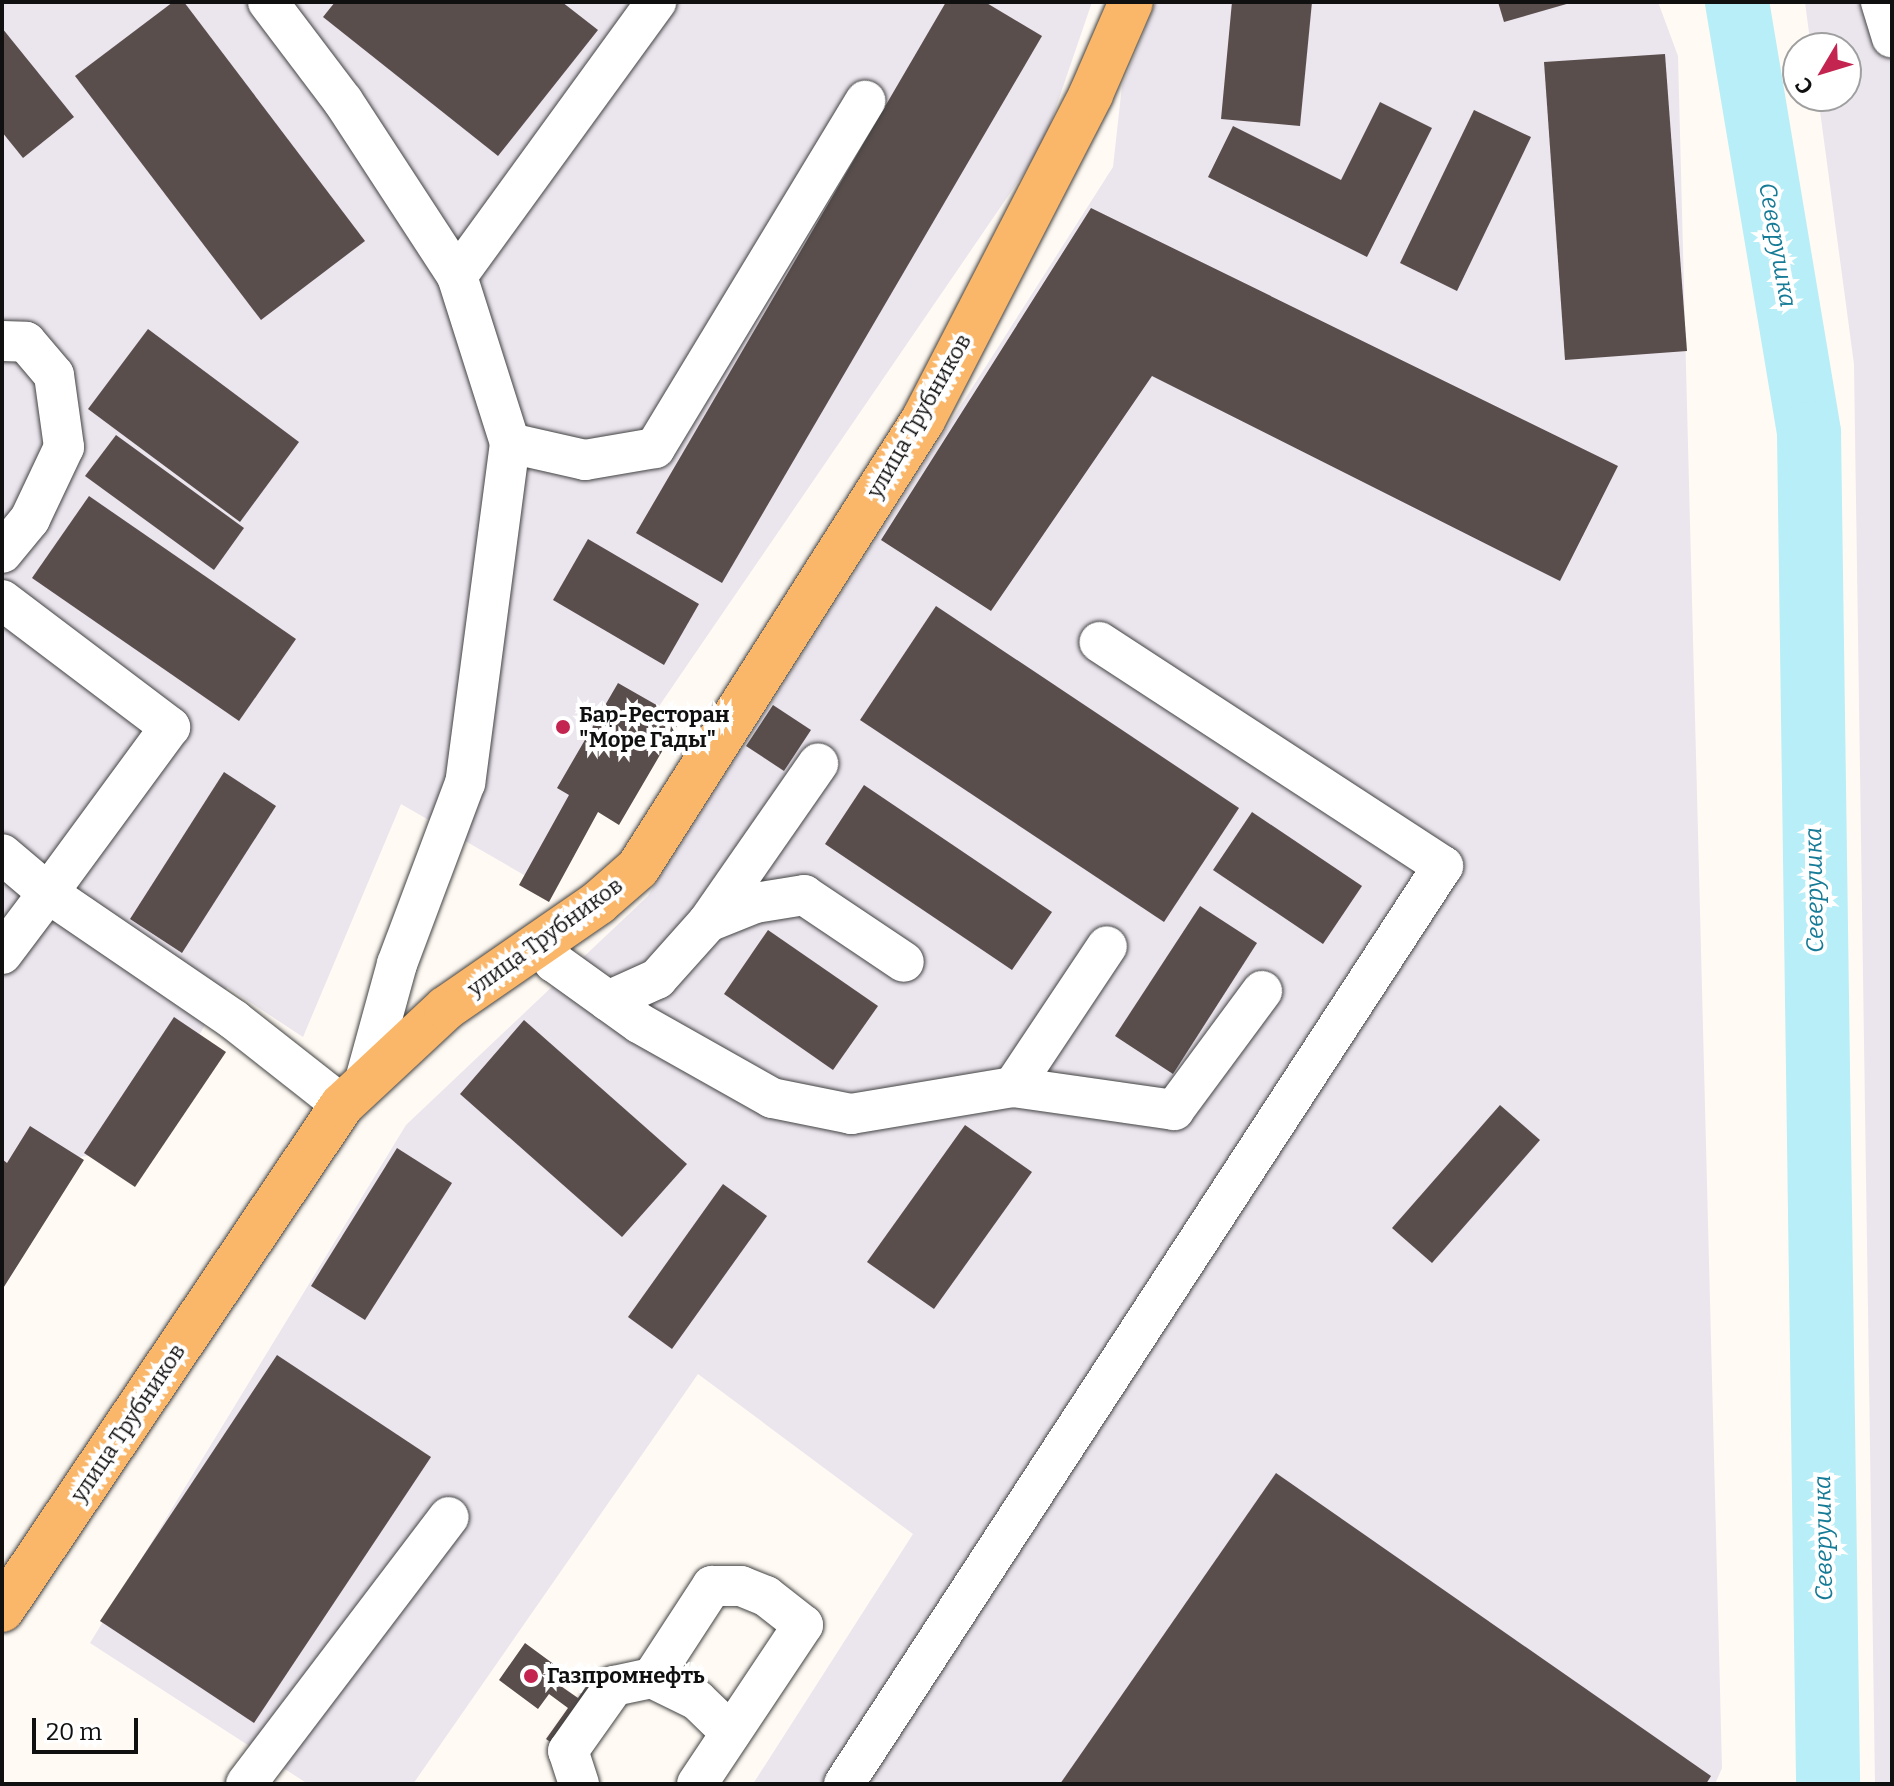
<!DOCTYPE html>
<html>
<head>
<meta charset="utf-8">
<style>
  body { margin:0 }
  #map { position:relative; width:1894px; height:1786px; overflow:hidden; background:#fffaf3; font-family:Bitter,serif }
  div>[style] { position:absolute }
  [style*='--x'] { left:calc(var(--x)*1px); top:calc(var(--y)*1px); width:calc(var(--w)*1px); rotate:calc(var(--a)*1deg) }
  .industrial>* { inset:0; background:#ebe5ee }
  .river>* { height:64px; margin:-32px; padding:0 32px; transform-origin:32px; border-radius:32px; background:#b7eef7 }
  .building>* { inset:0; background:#594e4c }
  .roads { filter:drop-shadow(0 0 2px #434343) drop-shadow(0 0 2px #434343) }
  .minor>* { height:40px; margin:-20px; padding:0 20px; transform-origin:20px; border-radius:20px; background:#fff }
  .major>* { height:44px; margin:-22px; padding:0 22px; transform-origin:22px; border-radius:22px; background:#fab669 }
  .dots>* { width:22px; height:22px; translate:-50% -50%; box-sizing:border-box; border:4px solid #fff; border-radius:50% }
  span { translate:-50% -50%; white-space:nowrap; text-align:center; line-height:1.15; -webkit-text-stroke:8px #fff; paint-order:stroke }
  .street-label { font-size:22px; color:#101010 }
  .poi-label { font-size:22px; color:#101010; font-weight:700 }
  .left { translate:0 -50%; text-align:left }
  .water-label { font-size:24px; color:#167b96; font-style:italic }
  .frame { position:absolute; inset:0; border:4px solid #101010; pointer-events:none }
  .north { position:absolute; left:1782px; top:32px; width:80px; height:80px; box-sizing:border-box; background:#fff; border:2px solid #9f9f9f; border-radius:50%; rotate:232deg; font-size:22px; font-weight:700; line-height:32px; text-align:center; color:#101010 }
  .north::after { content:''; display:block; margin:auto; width:28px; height:36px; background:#c42550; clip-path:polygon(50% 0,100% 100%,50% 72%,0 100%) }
  .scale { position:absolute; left:32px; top:1718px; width:106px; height:36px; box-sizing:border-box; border:4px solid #101010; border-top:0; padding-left:10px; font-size:24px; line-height:28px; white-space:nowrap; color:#101010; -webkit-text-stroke:6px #fff; paint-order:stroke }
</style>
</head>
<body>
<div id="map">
  <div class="industrial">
    <div style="clip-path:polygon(2px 2px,1092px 2px,1043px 145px,538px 883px,401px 804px,303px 1037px,227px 987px,133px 1149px,53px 1161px,2px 1236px)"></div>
    <div style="clip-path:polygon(1156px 2px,1658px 2px,1678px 56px,1722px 1768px,1715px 1784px,753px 1784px,913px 1534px,698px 1374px,413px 1784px,308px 1784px,90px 1643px,406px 1125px,648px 896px,1113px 167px,1122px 86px)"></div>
    <div style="clip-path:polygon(1805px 2px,1892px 2px,1892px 1784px,1875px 1784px,1854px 364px,1818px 96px,1846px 96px,1846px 48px,1811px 48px)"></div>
  </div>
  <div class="river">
    <div style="--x:1737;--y:2;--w:437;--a:80.5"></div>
    <div style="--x:1809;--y:433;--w:1351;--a:89.19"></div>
  </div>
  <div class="building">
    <div style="clip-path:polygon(173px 2px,184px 2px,365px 241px,261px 320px,75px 76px)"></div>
    <div style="clip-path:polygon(335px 2px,562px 2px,598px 30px,498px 156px,323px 17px)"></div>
    <div style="clip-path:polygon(946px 2px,985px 2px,1042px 36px,722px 583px,636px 533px)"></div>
    <div style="clip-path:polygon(1232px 2px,1312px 2px,1300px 126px,1221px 119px)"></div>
    <div style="clip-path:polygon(1498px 2px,1570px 2px,1570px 3px,1504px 22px)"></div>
    <div style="clip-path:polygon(2px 28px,74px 117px,23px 158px,2px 132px)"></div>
    <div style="clip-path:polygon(1665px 54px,1687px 351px,1565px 360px,1544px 62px)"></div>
    <div style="clip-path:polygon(1380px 102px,1432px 128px,1367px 257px,1208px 177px,1233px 126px,1341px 180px)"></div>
    <div style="clip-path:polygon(1474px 110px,1531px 137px,1457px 291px,1400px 263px)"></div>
    <div style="clip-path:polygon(1091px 208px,1618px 466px,1560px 581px,1152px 376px,991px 611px,881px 540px)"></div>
    <div style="clip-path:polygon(148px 329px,299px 442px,240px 522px,88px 409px)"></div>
    <div style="clip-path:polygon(116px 435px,244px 528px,214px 570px,85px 476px)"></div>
    <div style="clip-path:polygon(89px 496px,296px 639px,239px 721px,32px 578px)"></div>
    <div style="clip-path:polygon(588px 539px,699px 604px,664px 665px,553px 600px)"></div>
    <div style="clip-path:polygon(936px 606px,1239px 808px,1164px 922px,860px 720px)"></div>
    <div style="clip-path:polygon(618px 683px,681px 719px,619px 825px,598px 812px,549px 902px,519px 885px,569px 795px,557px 788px)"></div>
    <div style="clip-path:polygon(773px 705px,811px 730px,784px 771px,746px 746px)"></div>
    <div style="clip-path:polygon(224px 772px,276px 806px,182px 953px,130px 919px)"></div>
    <div style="clip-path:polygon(864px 785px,1052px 912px,1012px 970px,825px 844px)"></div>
    <div style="clip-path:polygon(1252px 812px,1362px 886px,1323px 944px,1213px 870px)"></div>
    <div style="clip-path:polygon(1200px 906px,1257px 943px,1173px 1074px,1115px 1036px)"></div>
    <div style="clip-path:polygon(768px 930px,878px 1006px,833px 1070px,724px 994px)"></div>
    <div style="clip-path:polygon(174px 1017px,226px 1052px,135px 1187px,84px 1153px)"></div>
    <div style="clip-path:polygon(524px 1020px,687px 1164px,622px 1237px,460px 1094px)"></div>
    <div style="clip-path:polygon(1500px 1105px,1540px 1140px,1432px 1263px,1392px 1228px)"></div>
    <div style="clip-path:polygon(965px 1125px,1032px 1172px,934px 1309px,867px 1262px)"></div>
    <div style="clip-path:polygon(30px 1126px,84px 1160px,2px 1290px,2px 1159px,7px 1163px)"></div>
    <div style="clip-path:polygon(397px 1148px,452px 1183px,365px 1320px,311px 1286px)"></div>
    <div style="clip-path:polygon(723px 1184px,767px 1216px,672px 1349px,628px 1317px)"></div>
    <div style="clip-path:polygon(277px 1355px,431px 1457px,254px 1723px,100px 1621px)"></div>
    <div style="clip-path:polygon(1276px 1473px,1711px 1776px,1706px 1784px,1060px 1784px)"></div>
    <div style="clip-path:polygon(525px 1643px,563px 1671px,555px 1682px,578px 1698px,600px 1667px,630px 1690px,579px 1762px,546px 1739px,568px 1708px,549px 1694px,538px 1709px,499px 1680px)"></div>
  </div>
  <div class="roads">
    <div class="minor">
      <div style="--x:268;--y:2;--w:124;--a:52.9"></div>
      <div style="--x:343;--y:101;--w:209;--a:56.9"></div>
      <div style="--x:457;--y:276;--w:175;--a:72.4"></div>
      <div style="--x:510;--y:443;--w:343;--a:97.5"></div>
      <div style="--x:465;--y:783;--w:193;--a:110.6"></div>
      <div style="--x:397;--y:964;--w:124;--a:105.4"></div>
      <div style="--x:1881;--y:2;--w:37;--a:73"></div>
      <div style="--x:457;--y:276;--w:339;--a:-54"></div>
      <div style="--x:2;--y:341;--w:24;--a:2"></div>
      <div style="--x:26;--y:342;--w:43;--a:49.7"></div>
      <div style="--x:54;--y:375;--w:73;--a:82.1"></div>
      <div style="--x:64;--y:447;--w:80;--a:115.3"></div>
      <div style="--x:30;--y:519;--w:44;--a:129.5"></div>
      <div style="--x:510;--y:443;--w:77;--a:12.8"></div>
      <div style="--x:585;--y:460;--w:71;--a:-9.7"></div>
      <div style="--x:655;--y:448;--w:406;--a:-58.8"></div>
      <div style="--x:2;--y:600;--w:211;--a:37.1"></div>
      <div style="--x:170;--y:727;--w:206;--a:126.3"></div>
      <div style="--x:48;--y:893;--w:60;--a:-139.7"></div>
      <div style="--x:708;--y:922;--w:51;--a:-22"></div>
      <div style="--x:755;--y:903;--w:50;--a:-9.3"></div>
      <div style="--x:804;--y:895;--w:120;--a:33.8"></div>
      <div style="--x:540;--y:943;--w:24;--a:54"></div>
      <div style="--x:554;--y:962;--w:105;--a:35.7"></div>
      <div style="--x:639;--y:1023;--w:153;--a:29.4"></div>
      <div style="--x:772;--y:1098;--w:81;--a:11.4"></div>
      <div style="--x:851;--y:1114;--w:164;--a:-9.5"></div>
      <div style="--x:1013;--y:1087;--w:163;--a:8.1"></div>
      <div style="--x:1174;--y:1110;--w:148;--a:-53.5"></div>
      <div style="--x:2;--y:954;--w:76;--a:-53"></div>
      <div style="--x:48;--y:893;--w:225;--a:34.3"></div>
      <div style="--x:234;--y:1020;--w:137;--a:38.2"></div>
      <div style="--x:608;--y:1001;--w:54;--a:-24.2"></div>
      <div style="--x:657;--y:979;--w:76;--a:-48.2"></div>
      <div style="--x:708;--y:922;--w:193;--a:-55.2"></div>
      <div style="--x:1013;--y:1087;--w:169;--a:-56.3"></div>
      <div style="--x:652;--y:1678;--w:50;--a:26.1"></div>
      <div style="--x:697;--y:1700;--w:47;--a:44.1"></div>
      <div style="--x:246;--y:1784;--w:335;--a:-52.8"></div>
      <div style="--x:579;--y:1784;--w:35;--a:-108"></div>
      <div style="--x:568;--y:1751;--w:80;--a:-54.7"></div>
      <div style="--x:614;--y:1686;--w:39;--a:-12"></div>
      <div style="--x:652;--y:1678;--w:110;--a:-56.9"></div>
      <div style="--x:712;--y:1586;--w:29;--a:0"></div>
      <div style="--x:741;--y:1586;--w:27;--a:22"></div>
      <div style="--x:766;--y:1596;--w:47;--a:38.1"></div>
      <div style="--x:803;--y:1625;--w:191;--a:123.7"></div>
      <div style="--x:844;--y:1784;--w:1096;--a:-56.88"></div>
      <div style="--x:1443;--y:866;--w:410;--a:-146.9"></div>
    </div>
    <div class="major">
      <div style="--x:2;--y:1610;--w:609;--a:-56.05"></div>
      <div style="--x:342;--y:1105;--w:142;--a:-43"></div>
      <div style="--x:446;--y:1008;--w:185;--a:-34.6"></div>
      <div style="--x:598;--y:903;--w:53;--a:-41.2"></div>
      <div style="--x:638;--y:868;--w:531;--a:-57.54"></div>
      <div style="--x:923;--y:420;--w:367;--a:-62.7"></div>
      <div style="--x:1091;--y:94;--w:100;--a:-66.5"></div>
    </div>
  </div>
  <div class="dots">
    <div style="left:563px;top:727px;background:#c42550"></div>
    <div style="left:531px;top:1676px;background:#c42550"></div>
  </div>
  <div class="street-label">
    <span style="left:919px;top:416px;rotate:-60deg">улица Трубников</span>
    <span style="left:545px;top:937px;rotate:-36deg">улица Трубников</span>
    <span style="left:128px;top:1423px;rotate:-56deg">улица Трубников</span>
  </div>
  <div class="poi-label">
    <span class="left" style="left:579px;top:727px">Бар-Ресторан<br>"Море Гады"</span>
    <span class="left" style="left:547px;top:1676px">Газпромнефть</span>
  </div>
  <div class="water-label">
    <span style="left:1777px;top:245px;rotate:80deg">Северушка</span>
    <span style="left:1815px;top:890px;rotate:-91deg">Северушка</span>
    <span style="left:1824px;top:1538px;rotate:-91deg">Северушка</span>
  </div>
  <div class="frame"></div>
  <div class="north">С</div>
  <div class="scale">20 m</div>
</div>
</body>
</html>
